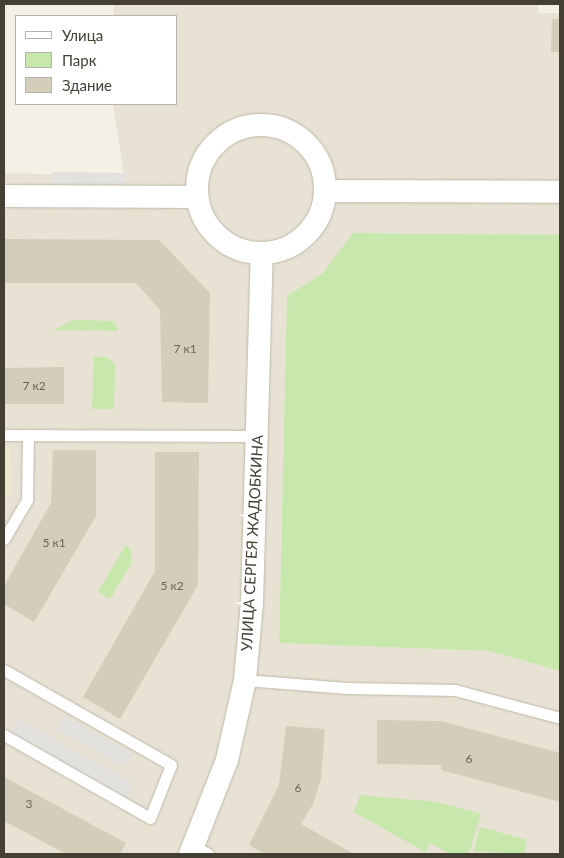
<!DOCTYPE html>
<html>
<head>
<meta charset="utf-8">
<style>
  body { margin:0 }
  #map { position:relative; width:564px; height:858px; overflow:hidden; background:#f3f0e5; font-family:Lato,sans-serif }
  div>[style] { position:absolute }
  [style*='--x'] { left:calc(var(--x)*1px); top:calc(var(--y)*1px); width:calc(var(--w)*1px); rotate:calc(var(--a)*1deg) }
  .residential>* { inset:0; background:#e7e2d3 }
  .education>* { inset:0; background:#ece7ce }
  .green>* { inset:0; background:#c7e7ad }
  .parking>* { inset:0; background:#e3e1dd }
  .building>* { inset:0; background:#d4cdba }
  .roads { filter:drop-shadow(0 0 1px #beb9a7) drop-shadow(0 0 1px #beb9a7) }
  .lane>* { height:11px; margin:-5.5px; padding:0 5.5px; transform-origin:5.5px; border-radius:5.5px; background:#fff }
  .street>* { height:22px; margin:-11px; padding:0 11px; transform-origin:11px; border-radius:11px; background:#fff }
  .street>.ring { margin:-11px; padding:0; box-sizing:content-box; background:none; border:22px solid #fff; border-radius:50% }
  span { translate:-50% -50%; white-space:nowrap; text-align:center; line-height:1.15; -webkit-text-stroke:5px #fff; paint-order:stroke }
  .number-label { font-size:12px; color:#696356 }
  .number-label span { -webkit-text-stroke-width:0 }
  .street-label { font-size:15px; color:#454034 }
  .frame { position:absolute; inset:0; border:5px solid #454034; pointer-events:none }
  .legend { position:absolute; left:15px; top:15px; width:162px; height:90px; box-sizing:border-box; background:#fff; border:1px solid #b5b3ae; margin:0; padding:6px 9px; list-style:none; font-size:15px; color:#454034 }
  .legend li { display:flex; align-items:center; gap:10px; height:25px }
  .legend b { width:25px; border:1px solid #b5b3ae }
</style>
</head>
<body>
<div id="map">
  <div class="residential">
    <div style="clip-path:polygon(114px 4px,538px 4px,538px 13px,560px 13px,560px 235px,354px 233px,323px 273px,287px 296px,279px 643px,490px 651px,560px 671px,560px 854px,4px 854px,4px 173px,124px 176px,113px 104px,176px 104px,176px 16px,114px 16px)"></div>
  </div>
  <div class="education">
    <div style="clip-path:polygon(4px 446px,10px 446px,12px 489px,4px 502px)"></div>
  </div>
  <div class="green">
    <div style="clip-path:polygon(353px 233px,560px 235px,560px 671px,490px 651px,279px 643px,287px 296px,323px 273px)"></div>
    <div style="clip-path:polygon(73px 320px,114px 321px,118px 331px,53px 330px)"></div>
    <div style="clip-path:polygon(94px 357px,106px 357px,115px 365px,114px 409px,92px 409px)"></div>
    <div style="clip-path:polygon(126px 545px,131px 551px,131px 564px,110px 599px,98px 592px)"></div>
    <div style="clip-path:polygon(360px 795px,437px 802px,481px 814px,470px 850px,467px 854px,450px 854px,430px 843px,425px 852px,354px 812px)"></div>
    <div style="clip-path:polygon(480px 827px,527px 840px,524px 854px,474px 851px)"></div>
  </div>
  <div class="parking">
    <div style="clip-path:polygon(53px 172px,126px 173px,125px 190px,53px 190px)"></div>
    <div style="clip-path:polygon(63px 715px,132px 753px,124px 767px,56px 729px)"></div>
    <div style="clip-path:polygon(18px 719px,134px 784px,127px 798px,10px 733px)"></div>
  </div>
  <div class="building">
    <div style="clip-path:polygon(552px 19px,560px 19px,560px 52px,551px 52px)"></div>
    <div style="clip-path:polygon(4px 239px,159px 240px,210px 293px,208px 403px,162px 402px,160px 310px,136px 283px,4px 283px)"></div>
    <div style="clip-path:polygon(64px 367px,64px 404px,4px 404px,4px 368px)"></div>
    <div style="clip-path:polygon(53px 450px,96px 450px,96px 516px,34px 622px,4px 604px,4px 586px,51px 503px)"></div>
    <div style="clip-path:polygon(155px 452px,199px 452px,198px 585px,120px 719px,83px 697px,155px 571px)"></div>
    <div style="clip-path:polygon(377px 720px,441px 721px,560px 753px,560px 802px,441px 770px,441px 765px,377px 764px)"></div>
    <div style="clip-path:polygon(286px 726px,325px 729px,321px 779px,313px 804px,301px 824px,354px 854px,265px 854px,249px 845px,279px 785px)"></div>
    <div style="clip-path:polygon(4px 777px,126px 843px,120px 854px,66px 854px,4px 821px)"></div>
  </div>
  <div class="roads">
    <div class="lane">
      <div style="--x:4;--y:435;--w:253;--a:0.2"></div>
      <div style="--x:4;--y:539;--w:45;--a:-59.5"></div>
      <div style="--x:27;--y:500;--w:65;--a:-89.1"></div>
      <div style="--x:4;--y:670;--w:192;--a:29.6"></div>
      <div style="--x:171;--y:765;--w:57;--a:111.6"></div>
      <div style="--x:150;--y:818;--w:168;--a:-150.4"></div>
      <div style="--x:245;--y:680;--w:102;--a:4.5"></div>
      <div style="--x:347;--y:688;--w:108;--a:1.1"></div>
      <div style="--x:455;--y:690;--w:109;--a:14.9"></div>
      <div style="--x:195;--y:847;--w:15;--a:28"></div>
    </div>
    <div class="street">
      <div class="ring" style="left:197px;top:125px;width:106px;height:106px"></div>
      <div style="--x:325;--y:191;--w:235;--a:0.2"></div>
      <div style="--x:4;--y:196;--w:192;--a:0.3"></div>
      <div style="--x:190;--y:854;--w:101;--a:-68.5"></div>
      <div style="--x:227;--y:760;--w:82;--a:-77.3"></div>
      <div style="--x:245;--y:680;--w:77;--a:-84.8"></div>
      <div style="--x:252;--y:603;--w:349;--a:-88.4"></div>
    </div>
  </div>
  <div class="number-label">
    <span style="left:185px;top:349px">7 к1</span>
    <span style="left:34px;top:386px">7 к2</span>
    <span style="left:54px;top:543px">5 к1</span>
    <span style="left:172px;top:586px">5 к2</span>
    <span style="left:469px;top:759px">6</span>
    <span style="left:298px;top:788px">6</span>
    <span style="left:29px;top:804px">3</span>
  </div>
  <div class="street-label">
    <span style="left:252px;top:543px;rotate:-87deg">УЛИЦА СЕРГЕЯ ЖАДОБКИНА</span>
  </div>
  <div class="frame"></div>
  <ul class="legend">
  <li><b style="height:6px;background:#fff"></b>Улица</li>
  <li><b style="height:14px;background:#c7e7ad"></b>Парк</li>
  <li><b style="height:14px;background:#d4cdba"></b>Здание</li>
  </ul>
</div>
</body>
</html>
